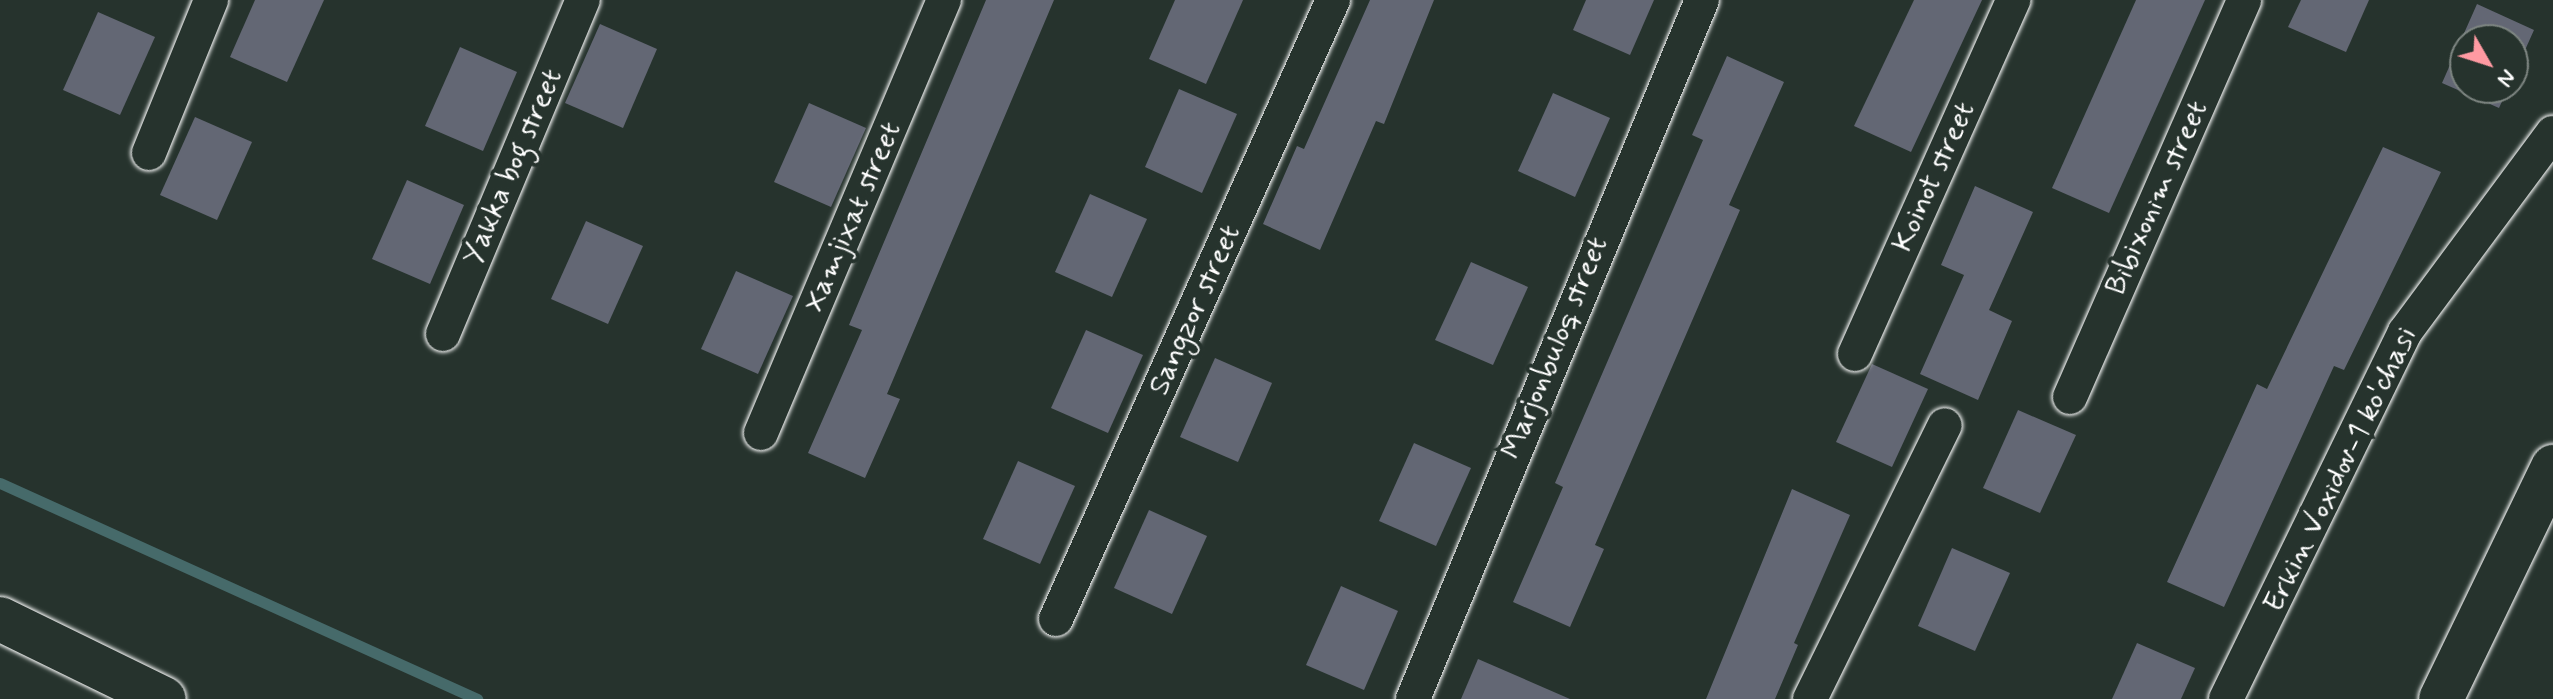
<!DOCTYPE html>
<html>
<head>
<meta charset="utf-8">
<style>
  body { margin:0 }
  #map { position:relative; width:2553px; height:699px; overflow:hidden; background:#26332d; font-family:Mynerve,sans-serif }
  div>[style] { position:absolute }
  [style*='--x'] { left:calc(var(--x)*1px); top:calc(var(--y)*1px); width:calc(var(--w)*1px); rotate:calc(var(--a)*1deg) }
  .stream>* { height:11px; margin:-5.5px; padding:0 5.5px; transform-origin:5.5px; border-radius:5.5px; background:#466a6a }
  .building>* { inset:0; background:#636774 }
  .roads { filter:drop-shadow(0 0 2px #fff) drop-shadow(0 0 2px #fff) }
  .minor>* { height:34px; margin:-17px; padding:0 17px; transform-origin:17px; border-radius:17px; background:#26332d }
  .secondary>* { height:44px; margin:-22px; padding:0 22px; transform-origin:22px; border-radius:22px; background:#26332d }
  span { translate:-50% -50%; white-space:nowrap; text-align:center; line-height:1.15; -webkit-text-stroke:8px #26332d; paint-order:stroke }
  .street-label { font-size:30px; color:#fff }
  .north { position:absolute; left:2449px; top:24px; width:80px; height:80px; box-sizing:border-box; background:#26332d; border:2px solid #7d8581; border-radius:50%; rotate:129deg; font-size:22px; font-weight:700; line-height:32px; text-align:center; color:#fff }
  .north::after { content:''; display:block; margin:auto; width:28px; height:36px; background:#ff9aa2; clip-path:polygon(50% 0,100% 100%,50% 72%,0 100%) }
</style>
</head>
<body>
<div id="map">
  <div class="stream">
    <div style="--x:0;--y:483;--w:524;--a:24.36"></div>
  </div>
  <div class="building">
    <div style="clip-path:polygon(255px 0,324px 0,287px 82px,230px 57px)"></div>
    <div style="clip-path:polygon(986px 0,1054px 0,887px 394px,900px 399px,865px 478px,808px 453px,862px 330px,849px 325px)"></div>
    <div style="clip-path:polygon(1175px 0,1243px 0,1206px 84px,1149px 59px)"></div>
    <div style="clip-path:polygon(1370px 0,1434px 0,1384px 124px,1376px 121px,1320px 250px,1263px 224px,1297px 146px,1304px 149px)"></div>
    <div style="clip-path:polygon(1586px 0,1654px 0,1630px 55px,1573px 30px)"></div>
    <div style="clip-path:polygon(1914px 0,1982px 0,1911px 152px,1854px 126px)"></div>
    <div style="clip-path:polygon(2136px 0,2205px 0,2109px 213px,2052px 188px)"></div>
    <div style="clip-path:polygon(2301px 0,2369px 0,2346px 52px,2288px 27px)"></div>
    <div style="clip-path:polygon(2477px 4px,2534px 30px,2513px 77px,2513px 40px,2465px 40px,2465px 88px,2508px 88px,2499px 108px,2442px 83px)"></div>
    <div style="clip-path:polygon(98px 12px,155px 37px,120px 115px,63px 90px)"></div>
    <div style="clip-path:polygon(600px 24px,657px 49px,623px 128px,565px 103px)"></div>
    <div style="clip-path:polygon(460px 47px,517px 72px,483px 151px,425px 126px)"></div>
    <div style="clip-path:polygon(1727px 56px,1784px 82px,1729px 205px,1740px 210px,1595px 545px,1604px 549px,1570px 627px,1513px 602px,1563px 487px,1555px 483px,1703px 140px,1692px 135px)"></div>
    <div style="clip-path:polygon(1179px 89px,1237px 114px,1202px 193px,1145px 167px)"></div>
    <div style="clip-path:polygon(1553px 93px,1610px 118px,1575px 197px,1518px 171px)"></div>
    <div style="clip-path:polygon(809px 103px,866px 128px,831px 207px,774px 182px)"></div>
    <div style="clip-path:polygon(195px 117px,252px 142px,217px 220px,160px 195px)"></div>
    <div style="clip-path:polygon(2383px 147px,2441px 172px,2344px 370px,2334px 366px,2224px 607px,2167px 582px,2257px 384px,2267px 389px)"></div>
    <div style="clip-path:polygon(407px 180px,464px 205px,430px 284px,372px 259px)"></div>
    <div style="clip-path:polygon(1975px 186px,2033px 212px,1989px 310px,2012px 321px,1978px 400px,1920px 374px,1964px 275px,1941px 265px)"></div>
    <div style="clip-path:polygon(1090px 194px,1147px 219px,1112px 297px,1055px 272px)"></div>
    <div style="clip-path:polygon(586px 221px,643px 246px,608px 324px,551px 299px)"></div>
    <div style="clip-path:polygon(1471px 262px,1528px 287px,1493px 365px,1435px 340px)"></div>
    <div style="clip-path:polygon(736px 271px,793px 296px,758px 374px,701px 349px)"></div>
    <div style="clip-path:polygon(1086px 330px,1143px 355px,1108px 433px,1051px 408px)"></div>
    <div style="clip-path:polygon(1215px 358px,1272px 383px,1238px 462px,1180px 437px)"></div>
    <div style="clip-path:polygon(1872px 364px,1928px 389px,1892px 467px,1836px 442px)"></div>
    <div style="clip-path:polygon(2018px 410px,2076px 435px,2040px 513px,1983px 488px)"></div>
    <div style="clip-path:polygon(1414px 443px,1471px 468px,1436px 546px,1379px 521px)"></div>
    <div style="clip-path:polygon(1018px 461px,1075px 486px,1040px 564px,983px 539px)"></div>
    <div style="clip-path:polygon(1792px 489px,1850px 515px,1794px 643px,1798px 645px,1775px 699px,1706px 699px)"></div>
    <div style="clip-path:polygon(1149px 510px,1207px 536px,1172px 614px,1114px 588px)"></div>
    <div style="clip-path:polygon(1952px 548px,2010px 573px,1975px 651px,1918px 626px)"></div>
    <div style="clip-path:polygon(1341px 586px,1398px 611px,1364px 690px,1306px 665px)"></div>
    <div style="clip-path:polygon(2137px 643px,2195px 668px,2181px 699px,2112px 699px)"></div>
    <div style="clip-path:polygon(1478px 659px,1570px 699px,1461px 699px)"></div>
  </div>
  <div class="roads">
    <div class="minor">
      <div style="--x:149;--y:153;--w:165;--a:-67.9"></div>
      <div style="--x:443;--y:334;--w:362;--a:-67.3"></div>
      <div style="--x:1855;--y:354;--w:388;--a:-65.9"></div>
      <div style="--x:2070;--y:397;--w:433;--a:-66.3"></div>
      <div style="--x:761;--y:433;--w:470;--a:-67.1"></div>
      <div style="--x:1056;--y:619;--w:678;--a:-65.89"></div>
      <div style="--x:1413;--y:699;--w:756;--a:-67.54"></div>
      <div style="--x:1810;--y:699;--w:305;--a:-63.8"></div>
      <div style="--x:2226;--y:699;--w:408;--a:-64"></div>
      <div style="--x:2405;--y:332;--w:248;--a:-53.4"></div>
    </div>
    <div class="secondary">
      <div style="--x:0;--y:619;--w:182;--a:26"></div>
      <div style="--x:2441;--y:699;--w:258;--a:-64.2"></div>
    </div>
  </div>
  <div class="street-label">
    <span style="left:513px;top:167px;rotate:-67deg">Yakka bog street</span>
    <span style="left:1934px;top:177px;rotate:-66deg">Koinot street</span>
    <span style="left:2157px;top:198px;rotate:-66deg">Bibixonim street</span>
    <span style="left:853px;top:217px;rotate:-67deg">Xamjixat street</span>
    <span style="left:1195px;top:310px;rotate:-66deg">Sangzor street</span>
    <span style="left:1555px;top:348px;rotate:-68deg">Marjonbuloq street</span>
    <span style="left:2341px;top:470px;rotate:-64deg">Erkin Voxidov-1 ko'chasi</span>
  </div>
  <div class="north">N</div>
</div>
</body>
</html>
